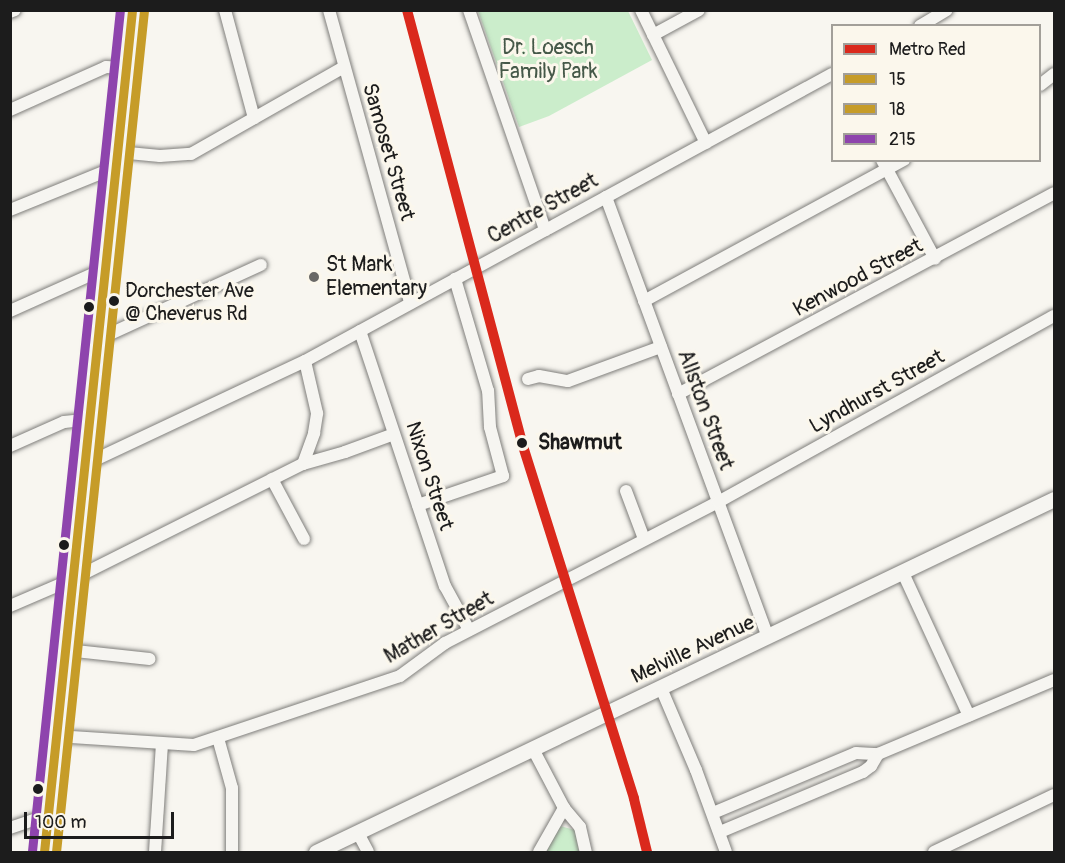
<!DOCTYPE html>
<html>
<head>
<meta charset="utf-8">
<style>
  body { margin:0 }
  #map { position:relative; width:1065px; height:863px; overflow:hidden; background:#f8f6f0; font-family:Pangolin,sans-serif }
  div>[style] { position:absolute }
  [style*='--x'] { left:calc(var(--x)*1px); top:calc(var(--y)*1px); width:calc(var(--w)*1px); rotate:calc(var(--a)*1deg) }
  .green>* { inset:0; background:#cbedcb }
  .roads { filter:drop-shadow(0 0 2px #7f7e7b) drop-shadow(0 0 2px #7f7e7b) }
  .minor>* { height:12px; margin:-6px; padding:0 6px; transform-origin:6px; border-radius:6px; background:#f6f5f1 }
  .tertiary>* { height:15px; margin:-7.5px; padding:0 7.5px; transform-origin:7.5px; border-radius:7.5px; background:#f6f5f1 }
  .primary>* { height:20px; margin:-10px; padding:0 10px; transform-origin:10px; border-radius:10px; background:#f6f5f1 }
  .bus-1>* { height:9px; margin:-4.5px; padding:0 4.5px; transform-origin:4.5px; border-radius:4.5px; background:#c69c28 }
  .bus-2>* { height:9px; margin:-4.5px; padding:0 4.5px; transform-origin:4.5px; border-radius:4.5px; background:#c69c28 }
  .bus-3>* { height:9px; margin:-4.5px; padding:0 4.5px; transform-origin:4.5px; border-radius:4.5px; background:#8e44ad }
  .metro-1>* { height:10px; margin:-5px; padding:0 5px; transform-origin:5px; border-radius:5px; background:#da291c }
  .dots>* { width:16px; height:16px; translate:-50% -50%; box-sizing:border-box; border:3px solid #fbf7ec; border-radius:50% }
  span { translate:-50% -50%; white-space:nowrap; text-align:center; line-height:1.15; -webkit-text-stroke:6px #fbf7ec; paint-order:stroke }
  .bus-label { font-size:20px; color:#1c1c1c }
  .left { translate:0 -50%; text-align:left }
  .park-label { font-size:21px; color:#455848 }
  .street-label { font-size:21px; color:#1c1c1c }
  .poi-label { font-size:21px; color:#1c1c1c }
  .stop-label { font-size:21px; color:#1c1c1c; font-weight:700 }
  .frame { position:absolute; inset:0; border:12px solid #1c1c1c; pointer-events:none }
  .legend { position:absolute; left:831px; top:24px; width:210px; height:138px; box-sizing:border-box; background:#fbf7ec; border:2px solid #a29f99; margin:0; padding:8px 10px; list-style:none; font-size:18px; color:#1c1c1c }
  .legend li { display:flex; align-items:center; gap:12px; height:30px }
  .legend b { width:30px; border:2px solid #a29f99 }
  .scale { position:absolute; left:24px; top:812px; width:150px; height:27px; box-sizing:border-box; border:3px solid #1c1c1c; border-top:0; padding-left:8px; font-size:18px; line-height:21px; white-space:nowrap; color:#1c1c1c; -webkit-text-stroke:4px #fbf7ec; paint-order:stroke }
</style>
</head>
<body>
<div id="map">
  <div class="green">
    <div style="clip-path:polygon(478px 11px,628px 11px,652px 60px,549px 116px,519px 127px)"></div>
    <div style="clip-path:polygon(560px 826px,575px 830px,579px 852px,546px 852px)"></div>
  </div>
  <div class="roads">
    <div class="minor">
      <div style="--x:225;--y:10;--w:112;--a:75"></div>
      <div style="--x:329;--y:10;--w:304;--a:74.5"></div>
      <div style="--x:469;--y:10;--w:233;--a:70.9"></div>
      <div style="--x:641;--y:10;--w:148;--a:64"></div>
      <div style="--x:10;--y:12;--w:5;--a:-22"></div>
      <div style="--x:920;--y:26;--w:31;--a:-31"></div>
      <div style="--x:653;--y:35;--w:52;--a:-28.5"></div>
      <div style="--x:1040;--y:85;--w:18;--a:-38"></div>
      <div style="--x:10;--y:110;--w:105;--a:-24.1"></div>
      <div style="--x:106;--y:67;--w:20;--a:3"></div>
      <div style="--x:118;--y:152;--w:42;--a:5.4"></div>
      <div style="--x:160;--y:156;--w:31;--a:-4"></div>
      <div style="--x:191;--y:154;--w:176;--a:-29.6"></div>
      <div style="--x:882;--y:160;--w:112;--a:61.8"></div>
      <div style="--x:606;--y:197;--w:469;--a:69.8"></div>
      <div style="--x:10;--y:210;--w:114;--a:-22.1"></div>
      <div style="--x:644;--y:301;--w:296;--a:-28.5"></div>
      <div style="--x:10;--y:311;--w:105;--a:-24.1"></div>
      <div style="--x:360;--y:331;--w:269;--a:71.6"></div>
      <div style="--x:445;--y:586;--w:50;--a:61.4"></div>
      <div style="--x:99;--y:339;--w:178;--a:-24.6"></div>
      <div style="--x:528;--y:379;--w:11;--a:-15"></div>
      <div style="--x:539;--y:376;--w:29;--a:10"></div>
      <div style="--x:568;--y:381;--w:99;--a:-20.1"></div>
      <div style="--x:678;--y:394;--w:426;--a:-28.1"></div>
      <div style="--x:10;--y:446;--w:59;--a:-24"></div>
      <div style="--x:64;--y:422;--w:27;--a:-6"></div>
      <div style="--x:86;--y:464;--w:242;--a:-25.2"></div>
      <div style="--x:305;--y:361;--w:600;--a:-28.57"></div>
      <div style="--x:303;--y:464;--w:44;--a:-15.9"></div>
      <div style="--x:345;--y:452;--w:52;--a:-20.2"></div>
      <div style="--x:272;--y:479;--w:68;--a:61.9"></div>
      <div style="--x:626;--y:491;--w:51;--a:69.4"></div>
      <div style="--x:418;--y:505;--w:90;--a:-18.8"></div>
      <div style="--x:503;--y:476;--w:51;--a:-104.9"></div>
      <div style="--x:490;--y:427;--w:36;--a:-93"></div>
      <div style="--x:488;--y:391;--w:117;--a:-106.4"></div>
      <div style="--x:903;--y:573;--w:157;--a:65.2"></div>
      <div style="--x:10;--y:606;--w:69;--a:-23.2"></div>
      <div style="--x:73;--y:579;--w:257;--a:-26.6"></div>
      <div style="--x:303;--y:464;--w:33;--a:-70"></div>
      <div style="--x:314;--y:433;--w:20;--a:-81"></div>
      <div style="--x:317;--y:413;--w:53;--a:-103"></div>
      <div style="--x:66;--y:650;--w:84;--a:6.1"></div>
      <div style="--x:661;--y:688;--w:89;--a:66.9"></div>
      <div style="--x:696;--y:770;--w:87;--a:69.9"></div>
      <div style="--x:56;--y:736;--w:138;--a:3.7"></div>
      <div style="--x:194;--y:745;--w:217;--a:-18.5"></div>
      <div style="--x:400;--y:676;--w:56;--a:-36.3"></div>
      <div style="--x:445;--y:643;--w:307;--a:-27.3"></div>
      <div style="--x:718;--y:502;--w:384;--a:-29"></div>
      <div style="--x:218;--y:738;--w:52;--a:74.4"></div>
      <div style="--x:232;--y:788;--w:64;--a:90"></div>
      <div style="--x:533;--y:749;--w:67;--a:62.3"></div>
      <div style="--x:713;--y:813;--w:155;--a:-22.8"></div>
      <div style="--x:856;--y:753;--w:22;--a:3"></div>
      <div style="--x:878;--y:754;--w:191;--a:-22.8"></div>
      <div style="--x:10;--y:828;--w:40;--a:-18.9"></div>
      <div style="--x:720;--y:832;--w:155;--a:-22.8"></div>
      <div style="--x:863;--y:772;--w:10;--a:-37"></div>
      <div style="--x:871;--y:766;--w:14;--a:-60"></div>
      <div style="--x:358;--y:833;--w:21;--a:62"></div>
      <div style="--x:155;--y:852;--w:108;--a:-86.3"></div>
      <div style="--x:539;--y:852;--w:51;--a:-60.4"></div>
      <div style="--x:564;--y:808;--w:25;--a:50"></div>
      <div style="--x:580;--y:827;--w:26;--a:77"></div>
      <div style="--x:934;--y:852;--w:133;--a:-25.4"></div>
    </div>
    <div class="tertiary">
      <div style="--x:316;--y:852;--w:818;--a:-25.56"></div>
    </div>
    <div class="primary">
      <div style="--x:44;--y:852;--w:847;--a:-84.03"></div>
    </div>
  </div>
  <div class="bus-1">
    <div style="--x:44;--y:852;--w:847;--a:-84.03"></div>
  </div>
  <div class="bus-2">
    <div style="--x:56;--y:852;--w:846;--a:-84.03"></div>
  </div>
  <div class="bus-3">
    <div style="--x:32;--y:851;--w:846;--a:-84.03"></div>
  </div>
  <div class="metro-1">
    <div style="--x:407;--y:10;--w:448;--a:75.1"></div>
    <div style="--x:522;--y:443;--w:373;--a:72.5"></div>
    <div style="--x:634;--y:799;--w:55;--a:76.2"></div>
  </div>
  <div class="dots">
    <div style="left:314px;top:277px;background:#696866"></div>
    <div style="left:114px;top:301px;background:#1c1c1c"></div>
    <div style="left:89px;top:307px;background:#1c1c1c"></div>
    <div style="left:522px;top:443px;background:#1c1c1c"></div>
    <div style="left:64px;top:545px;background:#1c1c1c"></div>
    <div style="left:38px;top:789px;background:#1c1c1c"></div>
  </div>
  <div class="bus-label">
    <span class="left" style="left:125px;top:302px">Dorchester Ave<br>@ Cheverus Rd</span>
  </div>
  <div class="park-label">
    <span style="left:548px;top:60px">Dr. Loesch<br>Family Park</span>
  </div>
  <div class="street-label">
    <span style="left:388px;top:152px;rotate:74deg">Samoset Street</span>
    <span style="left:543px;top:209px;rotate:-29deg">Centre Street</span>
    <span style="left:858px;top:278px;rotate:-28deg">Kenwood Street</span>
    <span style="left:877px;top:392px;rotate:-29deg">Lyndhurst Street</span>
    <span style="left:705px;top:410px;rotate:70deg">Allston Street</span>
    <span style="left:429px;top:476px;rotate:72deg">Nixon Street</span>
    <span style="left:439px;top:628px;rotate:-30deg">Mather Street</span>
    <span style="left:693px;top:650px;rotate:-25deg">Melville Avenue</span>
  </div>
  <div class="poi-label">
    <span class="left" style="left:326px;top:277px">St Mark<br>Elementary</span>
  </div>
  <div class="stop-label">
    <span class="left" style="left:538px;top:443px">Shawmut</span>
  </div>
  <div class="frame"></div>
  <ul class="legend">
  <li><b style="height:8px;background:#da291c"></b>Metro Red</li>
  <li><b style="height:8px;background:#c69c28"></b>15</li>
  <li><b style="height:8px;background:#c69c28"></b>18</li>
  <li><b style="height:8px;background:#8e44ad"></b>215</li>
  </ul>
  <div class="scale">100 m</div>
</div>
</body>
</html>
